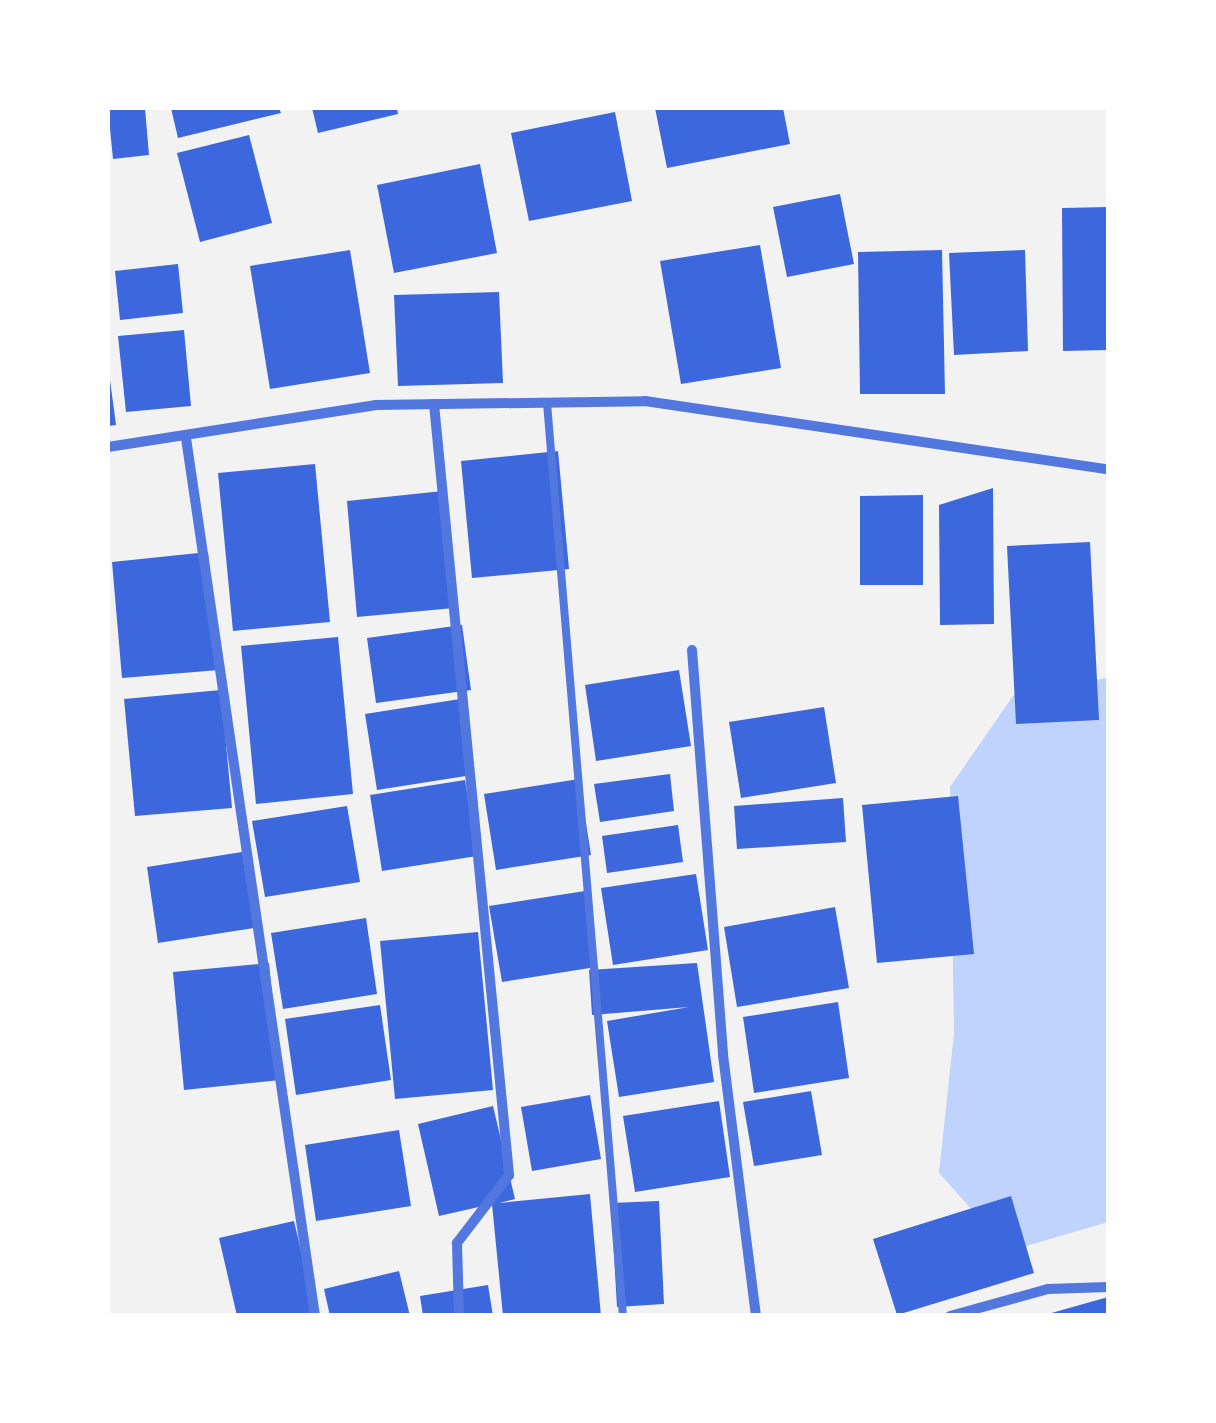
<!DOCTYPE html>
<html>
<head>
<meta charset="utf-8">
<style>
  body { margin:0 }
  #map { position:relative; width:1216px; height:1423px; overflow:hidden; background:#f2f2f2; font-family:"Playfair Display",serif }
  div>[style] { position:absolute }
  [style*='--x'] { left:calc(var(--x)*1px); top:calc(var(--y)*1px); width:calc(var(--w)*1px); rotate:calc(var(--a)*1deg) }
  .water>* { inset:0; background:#bfd3fe }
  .building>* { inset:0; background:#3d67dc }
  .service>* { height:8px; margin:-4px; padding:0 4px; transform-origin:4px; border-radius:4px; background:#5277de }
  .minor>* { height:10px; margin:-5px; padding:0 5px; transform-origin:5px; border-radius:5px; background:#5277de }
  span { translate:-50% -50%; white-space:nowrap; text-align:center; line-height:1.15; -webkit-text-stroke:10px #fff; paint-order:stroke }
  .frame { position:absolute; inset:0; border:110px solid #fff; pointer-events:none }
</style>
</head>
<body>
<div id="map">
  <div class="water">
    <div style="clip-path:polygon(1108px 678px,1108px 1222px,1009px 1251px,939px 1173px,954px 1033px,950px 787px,1015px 693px)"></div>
  </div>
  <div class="building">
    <div style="clip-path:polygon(108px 108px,145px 108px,149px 155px,113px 159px)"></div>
    <div style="clip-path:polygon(171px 108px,279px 108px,281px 113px,178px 138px)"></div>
    <div style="clip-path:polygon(312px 108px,397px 108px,398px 114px,318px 133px)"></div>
    <div style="clip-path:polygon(655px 108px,783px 108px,790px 144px,667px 168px)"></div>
    <div style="clip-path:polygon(615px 112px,632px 201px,529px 221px,511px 133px)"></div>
    <div style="clip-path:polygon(249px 135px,272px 223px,200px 242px,177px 153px)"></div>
    <div style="clip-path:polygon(480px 164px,497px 253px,394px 273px,377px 185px)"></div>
    <div style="clip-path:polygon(840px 194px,854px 264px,787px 277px,773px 207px)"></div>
    <div style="clip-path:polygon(1108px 207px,1108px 350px,1063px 351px,1062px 208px)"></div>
    <div style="clip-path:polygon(760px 245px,781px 368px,681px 384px,660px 261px)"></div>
    <div style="clip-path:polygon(350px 250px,370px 373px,270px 389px,250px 266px)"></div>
    <div style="clip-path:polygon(942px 250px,945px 394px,860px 394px,858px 252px)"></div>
    <div style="clip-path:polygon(1025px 250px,1028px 351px,954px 355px,949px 253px)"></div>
    <div style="clip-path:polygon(178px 264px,183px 313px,120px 320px,115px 271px)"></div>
    <div style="clip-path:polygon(499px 292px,503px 383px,398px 386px,394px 295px)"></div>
    <div style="clip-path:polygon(184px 330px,191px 406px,126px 412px,118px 336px)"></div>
    <div style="clip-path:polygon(108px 365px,116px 425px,108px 426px)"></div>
    <div style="clip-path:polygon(558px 451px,569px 569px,472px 578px,461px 461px)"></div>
    <div style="clip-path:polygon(315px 464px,330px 622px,233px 631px,218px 473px)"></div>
    <div style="clip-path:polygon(993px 488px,994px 624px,940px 625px,939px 505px)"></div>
    <div style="clip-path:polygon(443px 491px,454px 608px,357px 617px,347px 501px)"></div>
    <div style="clip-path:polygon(923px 495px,923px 585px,860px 585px,860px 496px)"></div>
    <div style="clip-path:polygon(1090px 542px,1099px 720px,1016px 724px,1007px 546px)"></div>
    <div style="clip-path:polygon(208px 552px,219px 670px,122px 678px,112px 562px)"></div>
    <div style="clip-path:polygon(462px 625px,471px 690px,376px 703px,367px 638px)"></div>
    <div style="clip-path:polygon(338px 637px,353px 794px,256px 804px,241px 646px)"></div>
    <div style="clip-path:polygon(679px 670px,691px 746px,596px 761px,585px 685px)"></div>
    <div style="clip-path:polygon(221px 690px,232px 808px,135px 816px,124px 699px)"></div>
    <div style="clip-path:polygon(460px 699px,472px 775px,377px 790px,365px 714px)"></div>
    <div style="clip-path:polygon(824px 707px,836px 783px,741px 798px,729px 722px)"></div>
    <div style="clip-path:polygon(670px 774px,674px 811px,600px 822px,594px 784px)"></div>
    <div style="clip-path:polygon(579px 779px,591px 855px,496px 870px,484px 794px)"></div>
    <div style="clip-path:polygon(465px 780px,477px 856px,382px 871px,370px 795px)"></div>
    <div style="clip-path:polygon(958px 796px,974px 954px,877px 963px,862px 805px)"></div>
    <div style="clip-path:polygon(843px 798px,846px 842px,737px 849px,734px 806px)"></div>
    <div style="clip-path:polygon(347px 806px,360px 882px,265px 897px,252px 821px)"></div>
    <div style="clip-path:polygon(678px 825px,683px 862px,607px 873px,602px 836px)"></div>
    <div style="clip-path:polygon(242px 852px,254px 928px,158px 943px,147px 867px)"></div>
    <div style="clip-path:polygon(696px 874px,708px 950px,613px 965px,601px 888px)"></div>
    <div style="clip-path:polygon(585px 891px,596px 967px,502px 982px,489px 906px)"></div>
    <div style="clip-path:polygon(835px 907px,849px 988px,737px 1007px,724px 927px)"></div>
    <div style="clip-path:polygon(366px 918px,377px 994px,283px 1009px,271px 933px)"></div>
    <div style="clip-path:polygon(478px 932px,493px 1090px,395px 1099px,380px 941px)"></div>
    <div style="clip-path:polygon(269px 963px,280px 1080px,184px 1090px,173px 972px)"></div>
    <div style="clip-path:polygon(697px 963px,714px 1082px,619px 1097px,607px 1021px,689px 1007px,592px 1015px,589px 970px)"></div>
    <div style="clip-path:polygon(838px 1002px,849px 1078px,754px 1093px,743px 1017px)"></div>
    <div style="clip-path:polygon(380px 1005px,391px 1080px,296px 1095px,285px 1019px)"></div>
    <div style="clip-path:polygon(811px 1091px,822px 1155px,754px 1166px,743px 1102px)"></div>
    <div style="clip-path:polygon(590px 1095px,601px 1159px,532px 1171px,521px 1107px)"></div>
    <div style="clip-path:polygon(719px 1101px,730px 1177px,635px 1192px,623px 1116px)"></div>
    <div style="clip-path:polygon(493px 1106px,515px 1199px,499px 1203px,590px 1194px,601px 1316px,503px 1316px,492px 1204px,439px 1216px,418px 1124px)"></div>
    <div style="clip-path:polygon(399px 1130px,411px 1206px,316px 1221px,305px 1145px)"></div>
    <div style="clip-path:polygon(1011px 1196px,1034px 1273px,897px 1315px,873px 1239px)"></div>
    <div style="clip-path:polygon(659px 1201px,664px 1304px,617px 1307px,611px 1203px)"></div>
    <div style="clip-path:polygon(294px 1221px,316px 1314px,237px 1316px,219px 1238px)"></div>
    <div style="clip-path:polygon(399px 1271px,410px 1316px,330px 1316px,324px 1289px)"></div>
    <div style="clip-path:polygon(488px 1285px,493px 1316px,423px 1316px,420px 1296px)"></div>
    <div style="clip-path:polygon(1108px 1297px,1108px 1316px,1048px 1316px,1048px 1314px)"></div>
  </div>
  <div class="service">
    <div style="--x:547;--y:403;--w:916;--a:85.24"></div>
  </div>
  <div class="minor">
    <div style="--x:434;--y:404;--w:775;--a:84.44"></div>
    <div style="--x:509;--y:1175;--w:86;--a:127.4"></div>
    <div style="--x:457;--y:1243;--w:73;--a:88.4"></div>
    <div style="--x:186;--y:438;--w:887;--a:81.64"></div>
    <div style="--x:108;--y:447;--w:270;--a:-8.9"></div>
    <div style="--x:375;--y:405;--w:270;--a:-0.8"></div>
    <div style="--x:645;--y:401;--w:468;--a:8.4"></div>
    <div style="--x:692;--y:650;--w:406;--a:85.6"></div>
    <div style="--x:723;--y:1055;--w:263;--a:82.8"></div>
    <div style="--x:950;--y:1316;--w:102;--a:-15.4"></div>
    <div style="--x:1048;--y:1289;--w:60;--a:-1.9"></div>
  </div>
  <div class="frame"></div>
</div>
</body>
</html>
